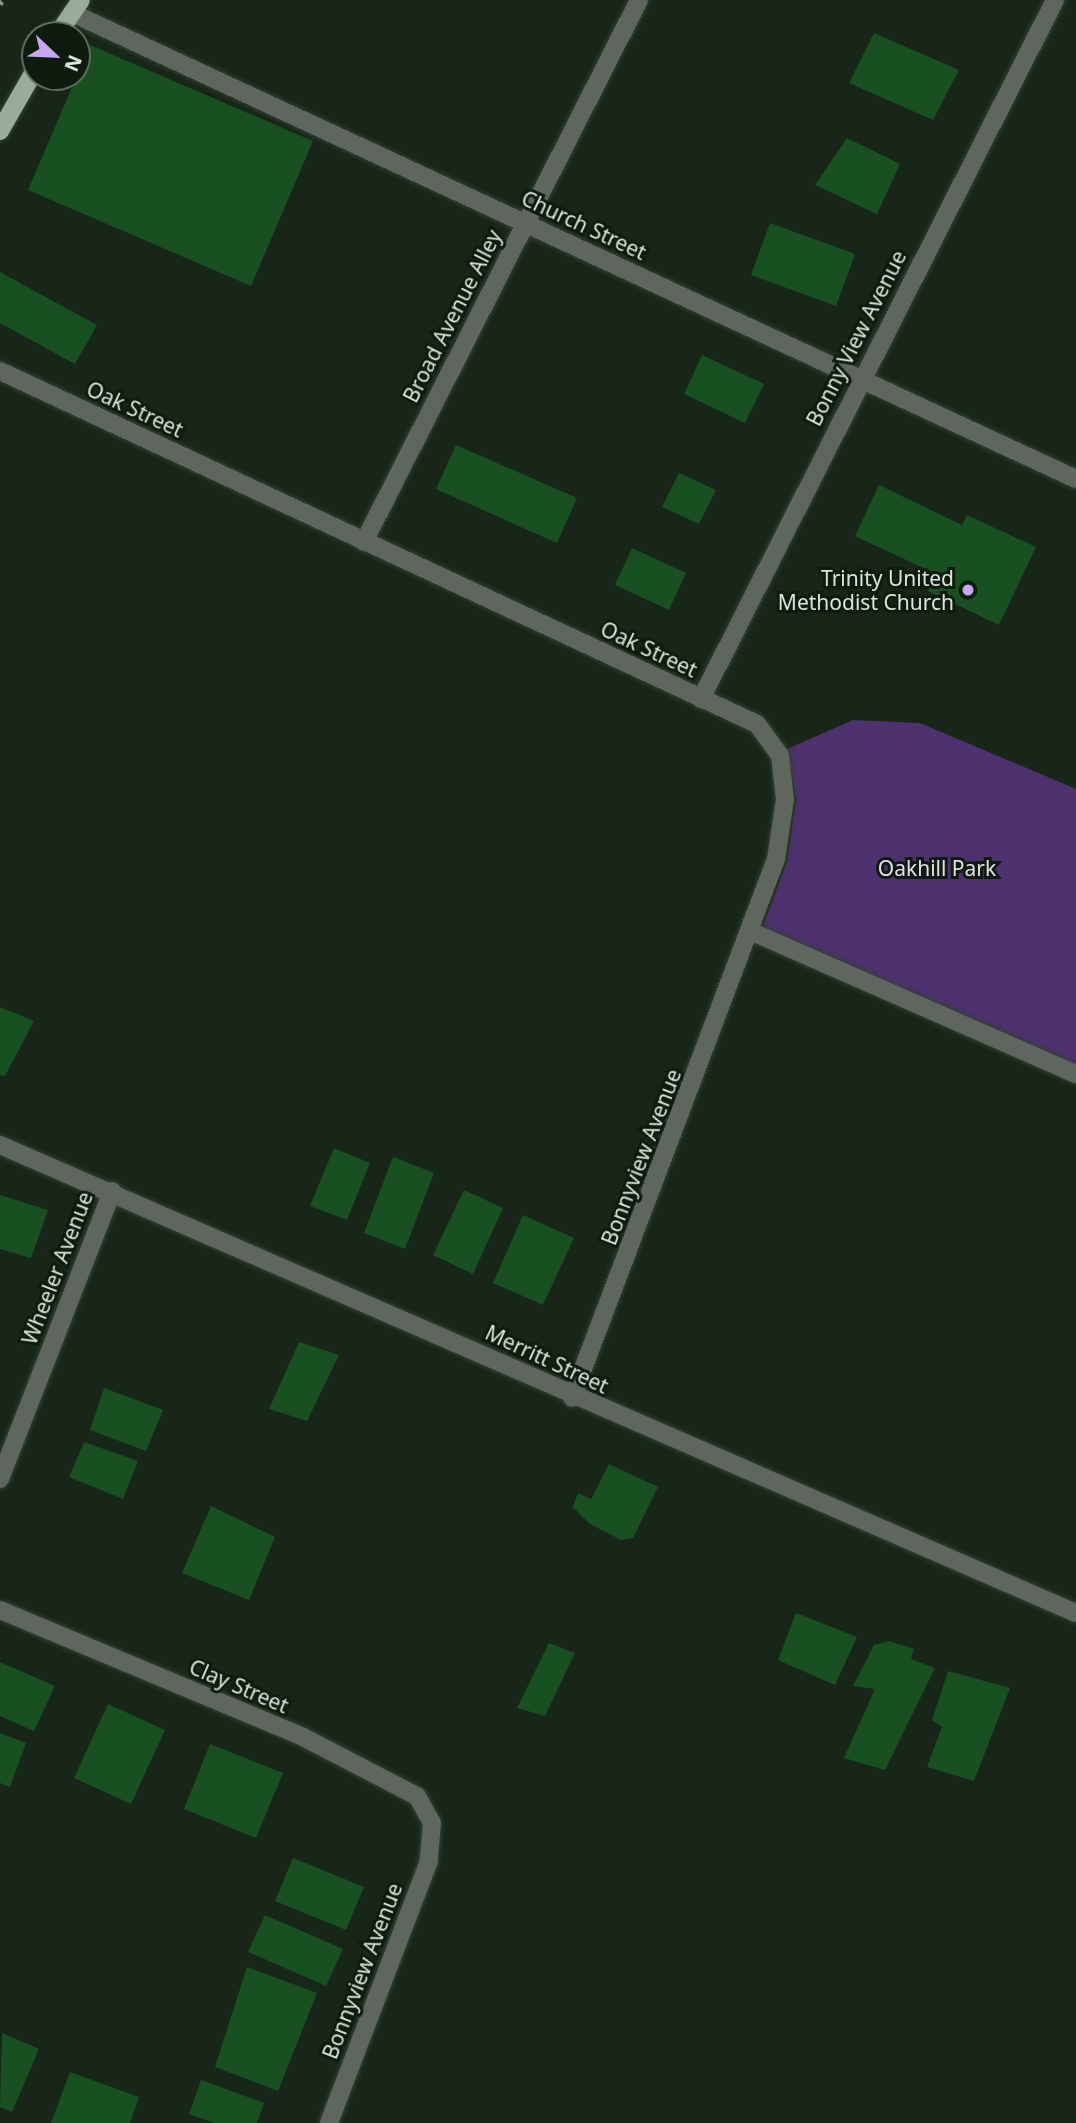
<!DOCTYPE html>
<html>
<head>
<meta charset="utf-8">
<style>
  body { margin:0 }
  #map { position:relative; width:1076px; height:2123px; overflow:hidden; background:#172618; font-family:"Noto Sans",sans-serif }
  div>[style] { position:absolute }
  [style*='--x'] { left:calc(var(--x)*1px); top:calc(var(--y)*1px); width:calc(var(--w)*1px); rotate:calc(var(--a)*1deg) }
  .green>* { inset:0; background:#4e316f }
  .building>* { inset:0; background:#185021 }
  .roads { filter:drop-shadow(0 0 2px #324133) drop-shadow(0 0 2px #324133) }
  .minor>* { height:18px; margin:-9px; padding:0 9px; transform-origin:9px; border-radius:9px; background:#5e665e }
  .major>* { height:18px; margin:-9px; padding:0 9px; transform-origin:9px; border-radius:9px; background:#9bab9b }
  .rail>* { height:5px; margin-top:-2.5px; transform-origin:0; background:repeating-linear-gradient(90deg,#889488 0 3.5px,transparent 0 10.5px) }
  .dots>* { width:19px; height:19px; translate:-50% -50%; box-sizing:border-box; border:4px solid #0d1c0f; border-radius:50% }
  span { translate:-50% -50%; white-space:nowrap; text-align:center; line-height:1.15; -webkit-text-stroke:6px #0d1c0f; paint-order:stroke }
  .street-label { font-size:21px; color:#dbe5db }
  .poi-label { font-size:21px; color:#dbe5db }
  .right { translate:-100% -50%; text-align:right }
  .park-label { font-size:21px; color:#e4dcf1 }
  .north { position:absolute; left:21px; top:21px; width:70px; height:70px; box-sizing:border-box; background:#0d1c0f; border:2px solid #5f6c61; border-radius:50%; rotate:113deg; font-size:19px; font-weight:700; line-height:28px; text-align:center; color:#dbe5db }
  .north::after { content:''; display:block; margin:auto; width:24px; height:32px; background:#c6a6f0; clip-path:polygon(50% 0,100% 100%,50% 72%,0 100%) }
</style>
</head>
<body>
<div id="map">
  <div class="green">
    <div style="clip-path:polygon(853px 720px,920px 723px,1076px 789px,1076px 1068px,762px 929px,787px 862px,796px 800px,787px 749px)"></div>
  </div>
  <div class="building">
    <div style="clip-path:polygon(874px 33px,959px 70px,933px 120px,849px 83px)"></div>
    <div style="clip-path:polygon(90px 45px,313px 141px,251px 286px,28px 190px)"></div>
    <div style="clip-path:polygon(847px 138px,900px 164px,877px 214px,815px 185px)"></div>
    <div style="clip-path:polygon(770px 223px,855px 254px,836px 306px,751px 275px)"></div>
    <div style="clip-path:polygon(0 272px,97px 325px,75px 364px,0 323px)"></div>
    <div style="clip-path:polygon(702px 355px,764px 384px,745px 423px,684px 394px)"></div>
    <div style="clip-path:polygon(456px 445px,577px 498px,557px 543px,436px 489px)"></div>
    <div style="clip-path:polygon(679px 473px,716px 490px,699px 524px,662px 507px)"></div>
    <div style="clip-path:polygon(879px 485px,962px 525px,967px 515px,1036px 547px,999px 625px,928px 591px,936px 574px,855px 536px)"></div>
    <div style="clip-path:polygon(632px 548px,686px 573px,669px 610px,615px 585px)"></div>
    <div style="clip-path:polygon(0 1007px,34px 1021px,5px 1076px,0 1075px)"></div>
    <div style="clip-path:polygon(334px 1148px,370px 1163px,347px 1220px,310px 1206px)"></div>
    <div style="clip-path:polygon(393px 1157px,434px 1173px,405px 1249px,364px 1233px)"></div>
    <div style="clip-path:polygon(464px 1190px,503px 1208px,473px 1274px,433px 1255px)"></div>
    <div style="clip-path:polygon(0 1195px,48px 1210px,31px 1258px,0 1249px)"></div>
    <div style="clip-path:polygon(523px 1215px,574px 1238px,543px 1305px,493px 1283px)"></div>
    <div style="clip-path:polygon(299px 1342px,339px 1355px,307px 1421px,269px 1409px)"></div>
    <div style="clip-path:polygon(104px 1388px,163px 1410px,146px 1451px,90px 1430px)"></div>
    <div style="clip-path:polygon(84px 1442px,138px 1461px,123px 1499px,69px 1477px)"></div>
    <div style="clip-path:polygon(609px 1464px,658px 1487px,633px 1538px,621px 1540px,590px 1524px,573px 1507px,578px 1493px,591px 1499px)"></div>
    <div style="clip-path:polygon(211px 1506px,275px 1537px,249px 1600px,182px 1573px)"></div>
    <div style="clip-path:polygon(796px 1613px,857px 1637px,835px 1685px,778px 1660px)"></div>
    <div style="clip-path:polygon(889px 1641px,914px 1649px,911px 1659px,935px 1668px,885px 1770px,844px 1758px,875px 1689px,853px 1686px,874px 1645px)"></div>
    <div style="clip-path:polygon(549px 1643px,575px 1653px,545px 1716px,517px 1708px)"></div>
    <div style="clip-path:polygon(0 1662px,55px 1686px,34px 1731px,0 1716px)"></div>
    <div style="clip-path:polygon(948px 1671px,1010px 1688px,974px 1781px,927px 1767px,942px 1727px,932px 1720px)"></div>
    <div style="clip-path:polygon(108px 1704px,165px 1730px,131px 1804px,74px 1778px)"></div>
    <div style="clip-path:polygon(0 1733px,26px 1743px,10px 1787px,0 1783px)"></div>
    <div style="clip-path:polygon(210px 1744px,283px 1773px,256px 1838px,184px 1809px)"></div>
    <div style="clip-path:polygon(293px 1858px,364px 1887px,346px 1930px,275px 1901px)"></div>
    <div style="clip-path:polygon(265px 1915px,343px 1949px,326px 1986px,248px 1952px)"></div>
    <div style="clip-path:polygon(247px 1967px,317px 1993px,278px 2091px,215px 2067px)"></div>
    <div style="clip-path:polygon(2px 2033px,39px 2049px,12px 2112px,0 2107px)"></div>
    <div style="clip-path:polygon(70px 2072px,139px 2097px,130px 2123px,51px 2123px)"></div>
    <div style="clip-path:polygon(201px 2080px,264px 2103px,257px 2123px,214px 2123px,189px 2114px)"></div>
  </div>
  <div class="roads">
    <div class="minor">
      <div style="--x:72;--y:13;--w:1107;--a:24.9"></div>
      <div style="--x:0;--y:371;--w:835;--a:25"></div>
      <div style="--x:757;--y:724;--w:39;--a:54"></div>
      <div style="--x:780;--y:756;--w:43;--a:83.4"></div>
      <div style="--x:785;--y:799;--w:61;--a:98.5"></div>
      <div style="--x:776;--y:859;--w:576;--a:110.73"></div>
      <div style="--x:364;--y:542;--w:608;--a:-63.1"></div>
      <div style="--x:701;--y:699;--w:784;--a:-63.14"></div>
      <div style="--x:750;--y:931;--w:356;--a:23.7"></div>
      <div style="--x:0;--y:1145;--w:1173;--a:23.51"></div>
      <div style="--x:0;--y:1479;--w:309;--a:-68.7"></div>
      <div style="--x:0;--y:1610;--w:329;--a:22.7"></div>
      <div style="--x:303;--y:1737;--w:128;--a:27.4"></div>
      <div style="--x:417;--y:1796;--w:31;--a:61"></div>
      <div style="--x:432;--y:1823;--w:38;--a:95"></div>
      <div style="--x:429;--y:1861;--w:280;--a:110.9"></div>
    </div>
    <div class="major">
      <div style="--x:57;--y:35;--w:42;--a:-55.6"></div>
      <div style="--x:0;--y:131;--w:70;--a:-60.2"></div>
    </div>
  </div>
  <div class="rail">
    <div style="--x:0;--y:4;--w:5;--a:-53"></div>
  </div>
  <div class="dots">
    <div style="left:968px;top:590px;background:#c6a6f0"></div>
  </div>
  <div class="street-label">
    <span style="left:584px;top:225px;rotate:25deg">Church Street</span>
    <span style="left:452px;top:316px;rotate:-63deg">Broad Avenue Alley</span>
    <span style="left:856px;top:338px;rotate:-63deg">Bonny View Avenue</span>
    <span style="left:135px;top:409px;rotate:25deg">Oak Street</span>
    <span style="left:649px;top:649px;rotate:25deg">Oak Street</span>
    <span style="left:641px;top:1157px;rotate:-69deg">Bonnyview Avenue</span>
    <span style="left:57px;top:1268px;rotate:-69deg">Wheeler Avenue</span>
    <span style="left:547px;top:1359px;rotate:25deg">Merritt Street</span>
    <span style="left:239px;top:1686px;rotate:23deg">Clay Street</span>
    <span style="left:362px;top:1971px;rotate:-69deg">Bonnyview Avenue</span>
  </div>
  <div class="poi-label">
    <span class="right" style="left:954px;top:590px">Trinity United<br>Methodist Church</span>
  </div>
  <div class="park-label">
    <span style="left:937px;top:868px">Oakhill Park</span>
  </div>
  <div class="north">N</div>
</div>
</body>
</html>
